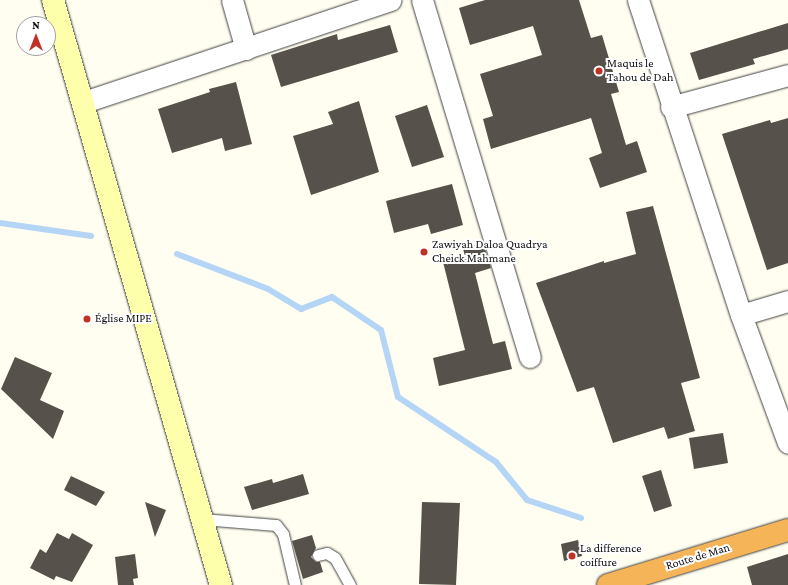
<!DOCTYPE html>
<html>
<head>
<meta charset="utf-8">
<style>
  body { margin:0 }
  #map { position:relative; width:788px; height:585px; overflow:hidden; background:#fffef0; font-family:"Crimson Pro",serif }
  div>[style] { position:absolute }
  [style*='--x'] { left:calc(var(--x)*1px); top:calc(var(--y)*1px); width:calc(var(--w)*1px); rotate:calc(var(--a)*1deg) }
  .stream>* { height:6px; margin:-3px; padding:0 3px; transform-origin:3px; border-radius:3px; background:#b4d5f6 }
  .building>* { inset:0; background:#57514b }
  .roads { filter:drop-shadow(0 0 1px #414141) drop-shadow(0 0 1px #414141) }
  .lane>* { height:11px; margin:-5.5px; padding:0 5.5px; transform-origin:5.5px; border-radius:5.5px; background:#fff }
  .street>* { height:21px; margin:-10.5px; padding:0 10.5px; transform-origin:10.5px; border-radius:10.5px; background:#fff }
  .secondary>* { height:22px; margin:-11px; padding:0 11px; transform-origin:11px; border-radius:11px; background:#feffab }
  .highway>* { height:22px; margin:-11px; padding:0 11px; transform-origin:11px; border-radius:11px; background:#f5b458 }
  .dots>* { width:11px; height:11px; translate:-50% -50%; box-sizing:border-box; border:2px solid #fff; border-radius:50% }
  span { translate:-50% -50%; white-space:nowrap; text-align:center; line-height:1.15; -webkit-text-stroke:4px #fff; paint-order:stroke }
  .poi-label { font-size:12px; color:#0e0e0e }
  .left { translate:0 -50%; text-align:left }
  .street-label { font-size:12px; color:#0e0e0e }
  .north { position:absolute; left:16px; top:16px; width:40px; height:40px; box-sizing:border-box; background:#fff; border:1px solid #9f9f9f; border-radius:50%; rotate:0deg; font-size:11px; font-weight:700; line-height:16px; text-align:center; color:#0e0e0e }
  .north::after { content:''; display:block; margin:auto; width:14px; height:18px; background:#c03225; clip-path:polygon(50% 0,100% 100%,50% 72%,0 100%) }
</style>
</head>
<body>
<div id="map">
  <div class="stream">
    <div style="--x:0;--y:223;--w:92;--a:8.1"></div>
    <div style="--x:177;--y:254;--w:97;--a:21"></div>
    <div style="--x:268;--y:289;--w:39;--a:31"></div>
    <div style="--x:301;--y:309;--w:33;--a:-21"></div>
    <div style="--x:332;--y:297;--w:59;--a:34"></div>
    <div style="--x:381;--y:330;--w:69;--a:75.8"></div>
    <div style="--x:398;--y:397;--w:118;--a:33.6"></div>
    <div style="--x:496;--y:462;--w:49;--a:50.8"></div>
    <div style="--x:527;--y:500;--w:57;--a:18.4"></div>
  </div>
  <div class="building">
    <div style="clip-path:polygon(485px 0,579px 0,591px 38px,602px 35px,619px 92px,611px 94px,626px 145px,637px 141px,647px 172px,600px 188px,589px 158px,602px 153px,591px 118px,491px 149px,483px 119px,493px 116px,480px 74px,542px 55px,533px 26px,470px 45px,459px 8px)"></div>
    <div style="clip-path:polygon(788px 23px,788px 49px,753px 59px,755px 64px,699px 80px,690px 53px)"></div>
    <div style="clip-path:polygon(390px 25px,398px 52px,281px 87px,271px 55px,337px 34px,338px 40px)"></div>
    <div style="clip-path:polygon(236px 82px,252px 144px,225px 151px,222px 138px,172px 153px,158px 109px,210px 92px,209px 89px)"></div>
    <div style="clip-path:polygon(359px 101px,379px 172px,311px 195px,293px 136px,333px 124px,328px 112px)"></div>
    <div style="clip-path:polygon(427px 105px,444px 157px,412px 167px,395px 116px)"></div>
    <div style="clip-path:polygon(788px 118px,788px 263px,767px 270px,722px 134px,770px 120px,771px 123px)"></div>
    <div style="clip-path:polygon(452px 184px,463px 225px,431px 234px,428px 224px,394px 233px,386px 201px)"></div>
    <div style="clip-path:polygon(653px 206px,700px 378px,681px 383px,695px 431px,668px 439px,664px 427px,613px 443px,594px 387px,577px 392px,536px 283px,604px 261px,604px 263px,636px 254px,626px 212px)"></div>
    <div style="clip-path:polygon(483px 243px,491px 268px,475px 273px,493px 344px,505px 341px,512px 369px,439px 386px,433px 358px,465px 350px,443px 262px,465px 256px,463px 249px)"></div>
    <div style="clip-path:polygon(15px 357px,52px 373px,40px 400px,64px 411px,53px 439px,1px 389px)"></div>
    <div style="clip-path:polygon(723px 433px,728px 463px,694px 469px,689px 438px)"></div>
    <div style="clip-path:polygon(661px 470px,672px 506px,654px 512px,642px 476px)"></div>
    <div style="clip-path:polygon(303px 474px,309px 494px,252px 510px,244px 487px,272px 479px,273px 483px)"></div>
    <div style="clip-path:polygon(71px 476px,105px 492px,96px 506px,64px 490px)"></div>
    <div style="clip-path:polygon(145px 502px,166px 510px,155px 537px)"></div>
    <div style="clip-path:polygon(422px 502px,460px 503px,456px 585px,419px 584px)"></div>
    <div style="clip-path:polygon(57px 533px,69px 539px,72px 533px,93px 545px,72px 582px,56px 576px,54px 580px,30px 568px,40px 549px,46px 553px)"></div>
    <div style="clip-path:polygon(312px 535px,316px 548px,311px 557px,316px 562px,320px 562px,323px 572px,303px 579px,292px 541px)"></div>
    <div style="clip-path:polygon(578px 540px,582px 556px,564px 561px,561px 544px)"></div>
    <div style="clip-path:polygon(135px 554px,138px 578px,133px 579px,134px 585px,118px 585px,115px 557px)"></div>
    <div style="clip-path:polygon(788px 554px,788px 585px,752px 585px,747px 567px)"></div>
  </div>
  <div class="roads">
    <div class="lane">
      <div style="--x:202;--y:519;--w:74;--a:4.6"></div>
      <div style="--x:276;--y:525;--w:11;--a:52"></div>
      <div style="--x:283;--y:534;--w:52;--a:76.8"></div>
      <div style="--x:318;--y:555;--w:9;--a:-13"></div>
      <div style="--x:327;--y:553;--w:9;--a:32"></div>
      <div style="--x:335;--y:558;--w:31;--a:61"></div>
    </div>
    <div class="street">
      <div style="--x:232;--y:0;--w:51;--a:74.1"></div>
      <div style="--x:422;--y:0;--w:373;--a:73.2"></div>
      <div style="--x:638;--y:0;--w:331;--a:71.9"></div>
      <div style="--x:741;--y:315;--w:136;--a:69.8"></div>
      <div style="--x:84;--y:102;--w:323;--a:-18.4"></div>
      <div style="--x:671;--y:107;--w:121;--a:-15.3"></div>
      <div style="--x:741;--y:315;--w:49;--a:-16.6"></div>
    </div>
    <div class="secondary">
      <div style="--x:53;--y:0;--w:609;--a:73.98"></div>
    </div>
    <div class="highway">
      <div style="--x:608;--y:585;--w:188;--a:-17"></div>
    </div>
  </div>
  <div class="dots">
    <div style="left:599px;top:71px;background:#c03225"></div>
    <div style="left:424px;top:252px;background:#c03225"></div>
    <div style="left:87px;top:319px;background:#c03225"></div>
    <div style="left:572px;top:556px;background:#c03225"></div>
  </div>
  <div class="poi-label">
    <span class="left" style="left:607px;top:71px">Maquis le<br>Tahou de Dah</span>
    <span class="left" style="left:432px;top:252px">Zawiyah Daloa Quadrya<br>Cheick Mahmane</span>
    <span class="left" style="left:95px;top:319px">Église MIPE</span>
    <span class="left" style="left:580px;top:556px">La difference<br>coiffure</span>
  </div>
  <div class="street-label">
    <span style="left:698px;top:557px;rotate:-17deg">Route de Man</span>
  </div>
  <div class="north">N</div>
</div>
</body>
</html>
